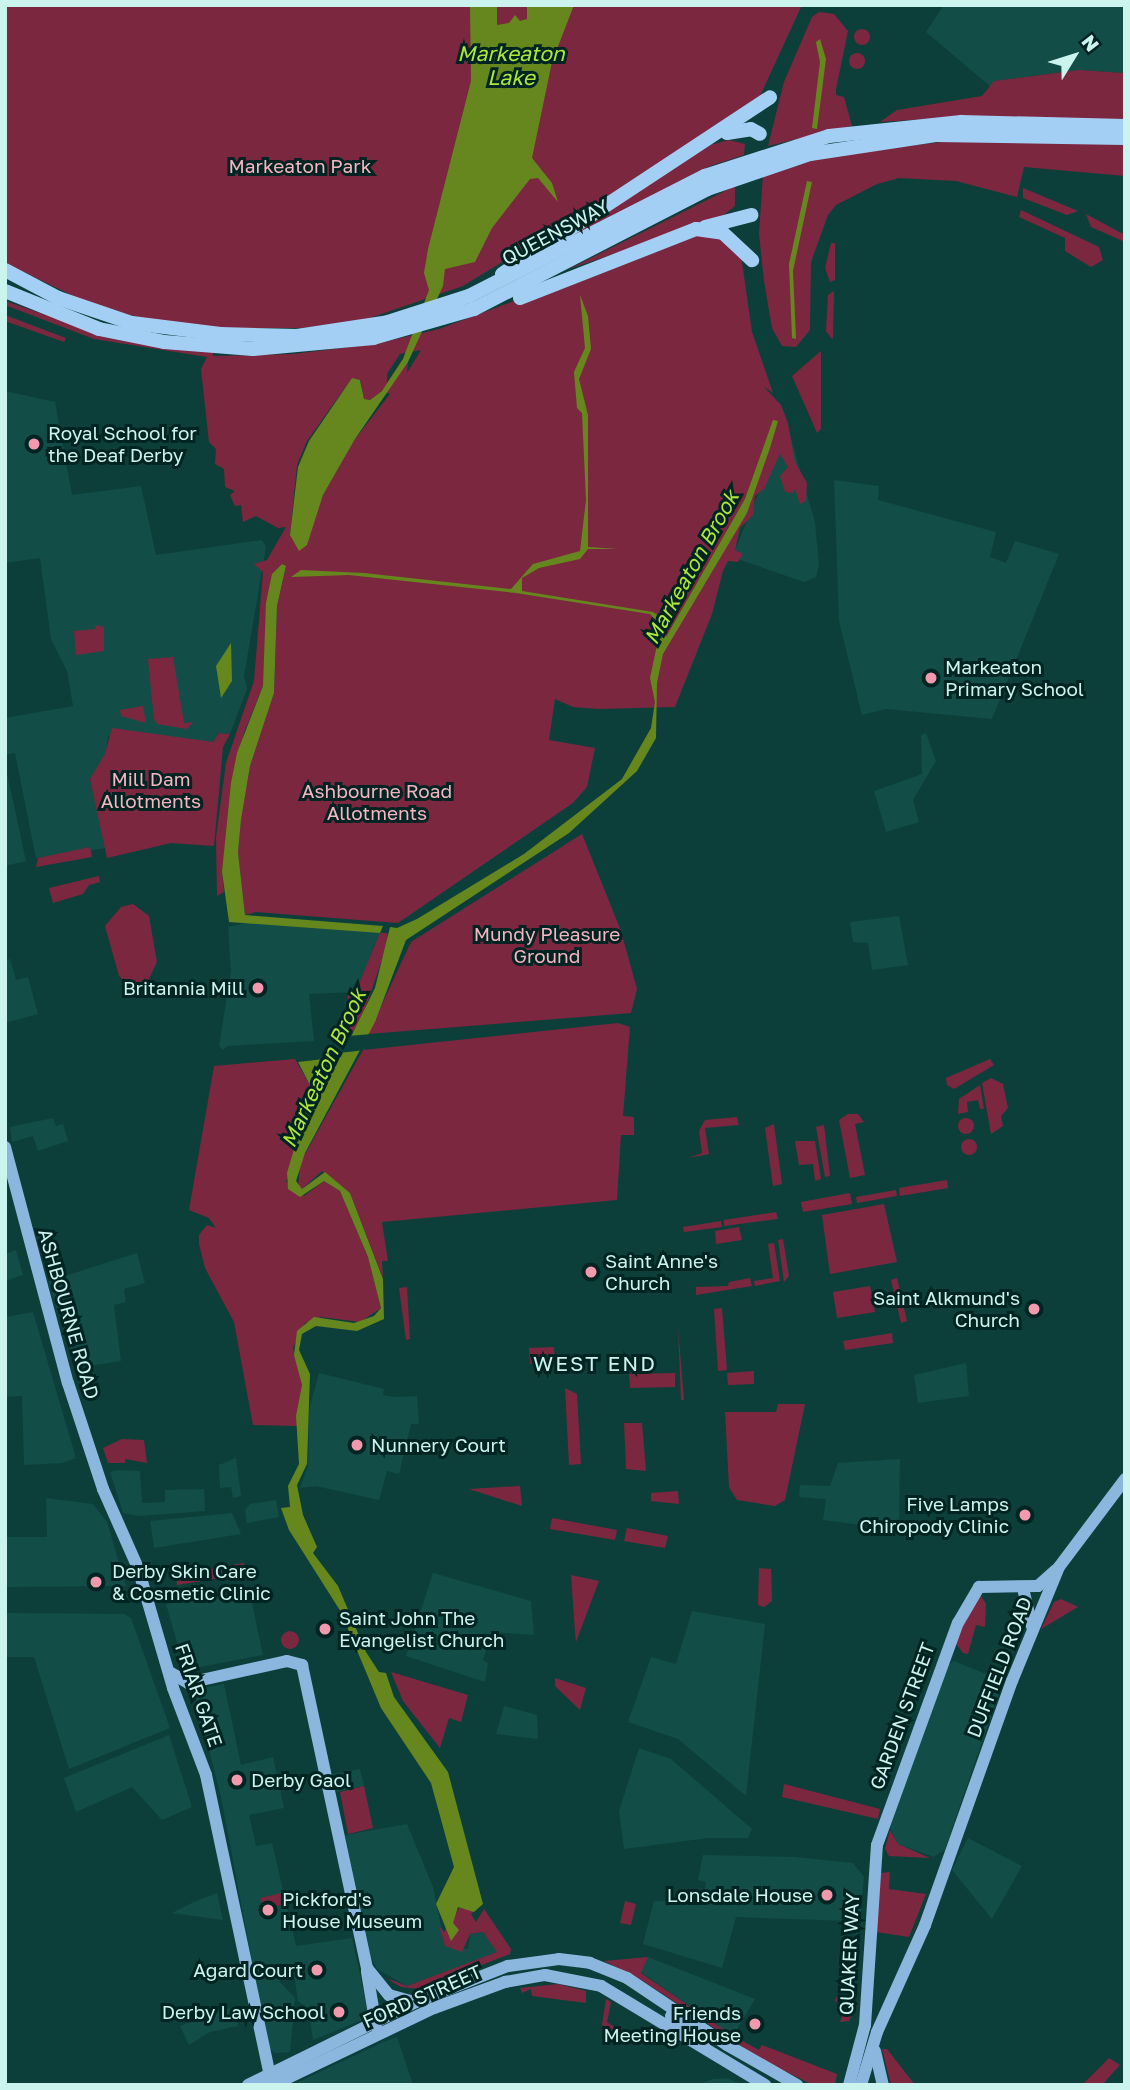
<!DOCTYPE html>
<html>
<head>
<meta charset="utf-8">
<style>
  body { margin:0 }
  #map { position:relative; width:1130px; height:2090px; overflow:hidden; background:#0c3f3a; font-family:"Golos Text",sans-serif }
  div>[style] { position:absolute }
  [style*='--x'] { left:calc(var(--x)*1px); top:calc(var(--y)*1px); width:calc(var(--w)*1px); rotate:calc(var(--a)*1deg) }
  .built>* { inset:0; background:#124d48 }
  .green>* { inset:0; background:#7c2740 }
  .round { border-radius:50% }
  .water>* { inset:0; background:#66871d }
  .pier>* { inset:0; background:#0c3f3a }
  .primary>* { height:12px; margin:-6px; padding:0 6px; transform-origin:6px; border-radius:6px; background:#8bb7de }
  .highway>* { height:14px; margin:-7px; padding:0 7px; transform-origin:7px; border-radius:7px; background:#a4cff5 }
  .dots>* { width:19px; height:19px; translate:-50% -50%; box-sizing:border-box; border:4px solid #002421; border-radius:50% }
  span { translate:-50% -50%; white-space:nowrap; text-align:center; line-height:1.15; -webkit-text-stroke:6px #002421; paint-order:stroke }
  .park-label { font-size:19px; color:#f7b4c1 }
  .street-label { font-size:19px; color:#cbf4ef }
  .poi-label { font-size:19px; color:#cbf4ef }
  .left { translate:0 -50%; text-align:left }
  .right { translate:-100% -50%; text-align:right }
  .water-label { font-size:21px; color:#b0e63b; font-style:italic }
  .neighbourhood-label { font-size:21px; color:#cbf4ef; letter-spacing:2px }
  .frame { position:absolute; inset:0; border:7px solid #cbf4ef; pointer-events:none }
  .north { position:absolute; left:1039px; top:21px; width:70px; height:70px; -webkit-text-stroke:5px #002421; paint-order:stroke; rotate:52deg; font-size:19px; font-weight:700; line-height:28px; text-align:center; color:#cbf4ef }
  .north::after { content:''; display:block; margin:auto; width:24px; height:32px; background:#cbf4ef; clip-path:polygon(50% 0,100% 100%,50% 72%,0 100%) }
</style>
</head>
<body>
<div id="map">
  <div class="built">
    <div style="clip-path:polygon(944px 5px,1125px 5px,1125px 73px,1079px 70px,994px 81px,991px 87px,926px 32px)"></div>
    <div style="clip-path:polygon(5px 391px,55px 402px,72px 495px,141px 486px,156px 555px,262px 540px,266px 547px,244px 676px,247px 689px,230px 734px,219px 733px,213px 742px,108px 736px,106px 754px,90px 780px,106px 848px,36px 858px,15px 753px,5px 755px,5px 718px,73px 706px,67px 671px,51px 639px,40px 558px,5px 563px)"></div>
    <div style="clip-path:polygon(787px 425px,815px 522px,819px 565px,816px 577px,804px 582px,732px 557px)"></div>
    <div style="clip-path:polygon(834px 480px,879px 486px,878px 500px,996px 532px,990px 557px,1006px 563px,1015px 541px,1059px 554px,992px 719px,886px 709px,862px 715px,839px 621px)"></div>
    <div style="clip-path:polygon(926px 733px,936px 761px,913px 800px,919px 822px,886px 832px,874px 791px,922px 774px,921px 735px)"></div>
    <div style="clip-path:polygon(5px 764px,26px 861px,5px 866px)"></div>
    <div style="clip-path:polygon(899px 916px,908px 965px,872px 970px,868px 943px,853px 942px,850px 922px)"></div>
    <div style="clip-path:polygon(254px 921px,380px 933px,356px 992px,309px 994px,314px 1041px,227px 1046px,223px 1050px,219px 1046px,231px 971px,228px 927px)"></div>
    <div style="clip-path:polygon(10px 959px,16px 980px,28px 977px,38px 1014px,5px 1023px,5px 960px)"></div>
    <div style="clip-path:polygon(53px 1118px,56px 1126px,63px 1124px,68px 1141px,38px 1151px,33px 1136px,12px 1142px,10px 1127px)"></div>
    <div style="clip-path:polygon(16px 1250px,23px 1275px,5px 1281px,5px 1254px)"></div>
    <div style="clip-path:polygon(137px 1253px,145px 1283px,124px 1289px,126px 1302px,114px 1305px,121px 1361px,76px 1368px,63px 1329px,80px 1323px,77px 1314px,59px 1317px,49px 1281px)"></div>
    <div style="clip-path:polygon(33px 1312px,76px 1458px,62px 1463px,24px 1465px,22px 1396px,5px 1397px,5px 1317px)"></div>
    <div style="clip-path:polygon(966px 1363px,969px 1396px,918px 1403px,914px 1375px)"></div>
    <div style="clip-path:polygon(319px 1373px,384px 1389px,383px 1395px,394px 1397px,417px 1396px,419px 1424px,411px 1424px,399px 1474px,387px 1471px,379px 1500px,316px 1486px,300px 1488px,308px 1466px,309px 1410px)"></div>
    <div style="clip-path:polygon(236px 1458px,241px 1496px,233px 1498px,231px 1487px,220px 1488px,219px 1465px)"></div>
    <div style="clip-path:polygon(900px 1459px,899px 1530px,823px 1520px,826px 1499px,799px 1497px,800px 1485px,830px 1486px,838px 1463px)"></div>
    <div style="clip-path:polygon(118px 1470px,140px 1471px,142px 1503px,165px 1502px,165px 1490px,204px 1489px,205px 1511px,139px 1516px,123px 1513px,110px 1472px)"></div>
    <div style="clip-path:polygon(46px 1498px,93px 1504px,107px 1522px,126px 1586px,5px 1587px,5px 1537px,47px 1537px)"></div>
    <div style="clip-path:polygon(276px 1500px,279px 1517px,247px 1523px,245px 1510px,250px 1504px)"></div>
    <div style="clip-path:polygon(232px 1513px,241px 1534px,154px 1548px,150px 1521px)"></div>
    <div style="clip-path:polygon(433px 1573px,531px 1601px,534px 1635px,492px 1632px,483px 1660px,488px 1663px,485px 1682px,406px 1656px)"></div>
    <div style="clip-path:polygon(249px 1590px,263px 1655px,185px 1670px,166px 1604px)"></div>
    <div style="clip-path:polygon(692px 1611px,765px 1624px,746px 1796px,678px 1739px,628px 1722px,651px 1657px,676px 1664px)"></div>
    <div style="clip-path:polygon(5px 1613px,124px 1614px,131px 1618px,170px 1728px,69px 1769px,34px 1657px,5px 1657px)"></div>
    <div style="clip-path:polygon(954px 1661px,1003px 1681px,945px 1849px,934px 1857px,898px 1844px,889px 1826px,948px 1665px)"></div>
    <div style="clip-path:polygon(224px 1684px,241px 1765px,273px 1757px,284px 1808px,249px 1815px,256px 1846px,272px 1843px,296px 1946px,352px 1938px,369px 2017px,313px 2040px,308px 2008px,298px 2001px,294px 1975px,279px 1981px,295px 1998px,290px 2052px,275px 2053px,268px 2047px,221px 1797px,194px 1690px)"></div>
    <div style="clip-path:polygon(504px 1706px,537px 1715px,538px 1739px,496px 1734px)"></div>
    <div style="clip-path:polygon(169px 1735px,192px 1807px,162px 1820px,132px 1787px,76px 1812px,64px 1778px)"></div>
    <div style="clip-path:polygon(639px 1748px,671px 1759px,752px 1829px,748px 1838px,708px 1838px,624px 1849px,619px 1811px)"></div>
    <div style="clip-path:polygon(360px 1769px,364px 1786px,337px 1792px,333px 1774px)"></div>
    <div style="clip-path:polygon(407px 1824px,433px 1887px,445px 1946px,468px 1949px,470px 1934px,483px 1932px,498px 1952px,407px 1986px,377px 1969px,371px 1957px,345px 1835px)"></div>
    <div style="clip-path:polygon(968px 1838px,1022px 1866px,992px 1919px,952px 1870px)"></div>
    <div style="clip-path:polygon(703px 1855px,795px 1857px,853px 1863px,864px 1877px,859px 1932px,849px 1929px,846px 1921px,736px 1917px,722px 1968px,643px 1944px,654px 1901px,703px 1902px,706px 1882px,698px 1880px)"></div>
    <div style="clip-path:polygon(217px 1893px,223px 1920px,172px 1913px,194px 1902px)"></div>
    <div style="clip-path:polygon(648px 1957px,755px 1999px,733px 2036px,641px 1972px)"></div>
    <div style="clip-path:polygon(236px 2006px,238px 2026px,210px 2032px,189px 2045px,180px 2026px)"></div>
    <div style="clip-path:polygon(397px 2037px,413px 2085px,292px 2085px,383px 2042px)"></div>
    <div style="clip-path:polygon(727px 2078px,744px 2085px,699px 2085px,712px 2079px)"></div>
  </div>
  <div class="green">
    <div style="clip-path:polygon(5px 5px,802px 5px,755px 107px,463px 286px,367px 319px,302px 328px,222px 328px,154px 321px,96px 307px,5px 263px)"></div>
    <div style="clip-path:polygon(819px 12px,834px 14px,848px 31px,836px 89px,836px 95px,844px 97px,852px 126px,768px 146px,784px 82px,812px 17px)"></div>
    <div class="round" style="left:854px;top:29px;width:16px;height:16px"></div>
    <div class="round" style="left:849px;top:53px;width:16px;height:16px"></div>
    <div style="clip-path:polygon(1079px 70px,1125px 73px,1125px 120px,973px 116px,880px 122px,897px 110px,982px 96px,994px 81px)"></div>
    <div style="clip-path:polygon(729px 140px,745px 144px,744px 155px,710px 166px,561px 242px,710px 145px)"></div>
    <div style="clip-path:polygon(951px 141px,1125px 144px,1125px 176px,1024px 167px,1017px 197px,956px 181px,899px 178px,877px 184px,836px 205px,828px 215px,811px 262px,810px 330px,796px 347px,782px 346px,772px 328px,764px 281px,759px 234px,763px 175px,834px 154px)"></div>
    <div style="clip-path:polygon(735px 186px,735px 206px,720px 218px,569px 269px)"></div>
    <div style="clip-path:polygon(1023px 188px,1078px 211px,1067px 215px,1023px 198px)"></div>
    <div style="clip-path:polygon(1021px 210px,1099px 247px,1103px 260px,1091px 267px,1065px 251px,1065px 238px,1019px 217px)"></div>
    <div style="clip-path:polygon(1086px 214px,1125px 235px,1125px 242px,1091px 227px)"></div>
    <div style="clip-path:polygon(evenodd,715px 233px,741px 255px,752px 332px,773px 393px,763px 386px,781px 405px,788px 423px,795px 462px,807px 483px,806px 501px,800px 504px,795px 489px,793px 493px,785px 492px,780px 476px,788px 467px,780px 454px,764px 489px,755px 496px,753px 515px,740px 528px,735px 550px,743px 554px,738px 562px,728px 561px,723px 571px,712px 614px,675px 707px,599px 709px,573px 707px,555px 699px,549px 740px,595px 748px,587px 787px,573px 803px,398px 923px,256px 912px,245px 915px,238px 852px,241px 819px,250px 766px,274px 693px,277px 606px,286px 567px,282px 564px,263px 686px,244px 733px,222px 872px,224px 892px,217px 896px,216px 838px,226px 763px,254px 681px,263px 572px,254px 564px,267px 560px,286px 527px,278px 528px,256px 516px,243px 522px,241px 505px,235px 506px,230px 495px,235px 491px,225px 487px,224px 469px,215px 464px,216px 449px,209px 442px,201px 369px,207px 357px,94px 339px,5px 305px,5px 301px,66px 322px,213px 351px,213px 356px,293px 354px,375px 344px,439px 329px,693px 234px,715px 233px,421px 350px,407px 373px,408px 362px,403px 359px,387px 383px,387px 374px,400px 354px,421px 350px,715px 233px,352px 378px,361px 381px,364px 399px,370px 400px,382px 391px,390px 394px,355px 439px,323px 495px,304px 546px,290px 535px,297px 465px,307px 441px,352px 378px)"></div>
    <div style="clip-path:polygon(831px 243px,835px 243px,835px 280px,830px 282px,825px 268px)"></div>
    <div style="clip-path:polygon(834px 291px,833px 337px,832px 339px,826px 331px,828px 295px)"></div>
    <div style="clip-path:polygon(5px 315px,66px 338px,64px 342px,5px 321px)"></div>
    <div style="clip-path:polygon(821px 351px,821px 429px,817px 433px,792px 376px)"></div>
    <div style="clip-path:polygon(95px 625px,104px 627px,104px 651px,76px 655px,74px 631px,96px 629px)"></div>
    <div style="clip-path:polygon(173px 657px,184px 723px,193px 722px,187px 729px,157px 724px,154px 719px,148px 659px)"></div>
    <div style="clip-path:polygon(143px 706px,146px 723px,121px 716px,120px 710px)"></div>
    <div style="clip-path:polygon(112px 728px,213px 742px,219px 733px,230px 734px,223px 747px,214px 846px,171px 843px,107px 858px,90px 779px,105px 754px)"></div>
    <div style="clip-path:polygon(582px 834px,621px 931px,637px 989px,631px 1013px,368px 1034px,411px 942px)"></div>
    <div style="clip-path:polygon(90px 847px,92px 857px,36px 867px,38px 858px)"></div>
    <div style="clip-path:polygon(99px 876px,100px 882px,89px 885px,83px 894px,53px 903px,49px 888px)"></div>
    <div style="clip-path:polygon(133px 904px,149px 916px,157px 962px,148px 981px,132px 988px,119px 976px,105px 926px,121px 907px)"></div>
    <div style="clip-path:polygon(380px 933px,387px 933px,388px 942px,358px 1030px,334px 1036px,349px 1007px,347px 992px,356px 991px)"></div>
    <div style="clip-path:polygon(618px 1023px,630px 1027px,623px 1116px,634px 1117px,634px 1135px,621px 1135px,617px 1200px,382px 1222px,388px 1261px,382px 1261px,383px 1278px,350px 1193px,322px 1171px,302px 1189px,298px 1187px,300px 1163px,363px 1050px)"></div>
    <div style="clip-path:polygon(295px 1059px,312px 1089px,286px 1182px,304px 1196px,324px 1181px,340px 1191px,368px 1257px,381px 1308px,360px 1322px,321px 1317px,305px 1323px,293px 1348px,302px 1385px,297px 1426px,253px 1425px,234px 1322px,205px 1268px,199px 1244px,199px 1235px,207px 1225px,216px 1228px,209px 1218px,189px 1210px,214px 1066px)"></div>
    <div style="clip-path:polygon(990px 1059px,994px 1065px,954px 1089px,947px 1085px,946px 1078px)"></div>
    <div style="clip-path:polygon(991px 1078px,1003px 1084px,1008px 1108px,1001px 1116px,1003px 1126px,991px 1134px,982px 1083px)"></div>
    <div style="clip-path:polygon(980px 1085px,984px 1109px,980px 1109px,978px 1100px,967px 1102px,968px 1112px,958px 1114px,959px 1099px)"></div>
    <div style="clip-path:polygon(848px 1114px,858px 1114px,864px 1122px,855px 1124px,865px 1175px,850px 1178px,839px 1120px)"></div>
    <div style="clip-path:polygon(737px 1117px,739px 1125px,705px 1128px,709px 1154px,689px 1158px,702px 1153px,699px 1131px,705px 1120px)"></div>
    <div class="round" style="left:958px;top:1118px;width:16px;height:16px"></div>
    <div style="clip-path:polygon(774px 1124px,782px 1184px,773px 1186px,765px 1128px)"></div>
    <div style="clip-path:polygon(824px 1125px,830px 1176px,825px 1177px,816px 1127px)"></div>
    <div class="round" style="left:961px;top:1139px;width:16px;height:16px"></div>
    <div style="clip-path:polygon(795px 1141px,815px 1141px,821px 1179px,815px 1181px,813px 1164px,799px 1165px)"></div>
    <div style="clip-path:polygon(947px 1180px,948px 1188px,900px 1196px,899px 1188px)"></div>
    <div style="clip-path:polygon(896px 1190px,897px 1196px,857px 1203px,856px 1197px)"></div>
    <div style="clip-path:polygon(850px 1193px,852px 1204px,803px 1212px,801px 1202px)"></div>
    <div style="clip-path:polygon(884px 1204px,897px 1262px,830px 1274px,822px 1215px)"></div>
    <div style="clip-path:polygon(776px 1212px,778px 1219px,724px 1226px,724px 1220px)"></div>
    <div style="clip-path:polygon(721px 1221px,722px 1227px,684px 1232px,683px 1227px)"></div>
    <div style="clip-path:polygon(739px 1227px,742px 1240px,716px 1244px,715px 1231px)"></div>
    <div style="clip-path:polygon(783px 1239px,789px 1276px,784px 1282px,778px 1240px)"></div>
    <div style="clip-path:polygon(774px 1243px,780px 1281px,755px 1286px,754px 1281px,773px 1278px,768px 1244px)"></div>
    <div style="clip-path:polygon(750px 1278px,752px 1286px,696px 1295px,696px 1287px,728px 1286px,729px 1282px)"></div>
    <div style="clip-path:polygon(897px 1278px,907px 1321px,901px 1323px,891px 1280px)"></div>
    <div style="clip-path:polygon(870px 1286px,875px 1312px,837px 1318px,833px 1292px)"></div>
    <div style="clip-path:polygon(407px 1287px,410px 1339px,406px 1340px,399px 1288px)"></div>
    <div style="clip-path:polygon(722px 1308px,727px 1370px,718px 1371px,714px 1309px)"></div>
    <div style="clip-path:polygon(678px 1327px,684px 1400px,681px 1400px)"></div>
    <div style="clip-path:polygon(892px 1333px,893px 1343px,845px 1350px,843px 1341px)"></div>
    <div style="clip-path:polygon(554px 1347px,555px 1362px,530px 1364px,529px 1348px)"></div>
    <div style="clip-path:polygon(754px 1371px,754px 1384px,728px 1385px,727px 1373px)"></div>
    <div style="clip-path:polygon(675px 1373px,675px 1387px,630px 1388px,629px 1374px)"></div>
    <div style="clip-path:polygon(565px 1388px,577px 1394px,581px 1464px,569px 1465px)"></div>
    <div style="clip-path:polygon(778px 1404px,805px 1404px,785px 1500px,775px 1506px,737px 1500px,729px 1487px,725px 1412px,776px 1412px)"></div>
    <div style="clip-path:polygon(624px 1423px,642px 1423px,646px 1471px,626px 1469px)"></div>
    <div style="clip-path:polygon(122px 1439px,144px 1440px,147px 1463px,125px 1459px,125px 1463px,108px 1463px,103px 1448px)"></div>
    <div style="clip-path:polygon(520px 1486px,522px 1506px,469px 1489px)"></div>
    <div style="clip-path:polygon(678px 1491px,679px 1504px,651px 1501px,651px 1493px)"></div>
    <div style="clip-path:polygon(552px 1518px,617px 1530px,615px 1540px,550px 1529px)"></div>
    <div style="clip-path:polygon(627px 1528px,668px 1536px,665px 1548px,624px 1541px)"></div>
    <div style="clip-path:polygon(244px 1563px,246px 1574px,177px 1585px,176px 1575px)"></div>
    <div style="clip-path:polygon(759px 1568px,771px 1569px,772px 1601px,764px 1607px,758px 1605px)"></div>
    <div style="clip-path:polygon(571px 1575px,599px 1581px,576px 1642px,575px 1632px)"></div>
    <div style="clip-path:polygon(980px 1594px,986px 1604px,985px 1627px,976px 1625px,968px 1654px,963px 1653px,955px 1642px)"></div>
    <div style="clip-path:polygon(1061px 1599px,1078px 1607px,1041px 1629px,1054px 1602px)"></div>
    <div class="round" style="left:281px;top:1631px;width:18px;height:18px"></div>
    <div style="clip-path:polygon(391px 1672px,468px 1695px,461px 1722px,449px 1718px,440px 1748px,403px 1701px)"></div>
    <div style="clip-path:polygon(555px 1678px,586px 1688px,580px 1710px,555px 1686px)"></div>
    <div style="clip-path:polygon(784px 1784px,880px 1809px,878px 1819px,782px 1797px)"></div>
    <div style="clip-path:polygon(364px 1786px,373px 1828px,348px 1834px,340px 1792px)"></div>
    <div style="clip-path:polygon(890px 1830px,898px 1844px,930px 1858px,889px 1856px,885px 1849px)"></div>
    <div style="clip-path:polygon(890px 1872px,889px 1889px,926px 1894px,909px 1937px,876px 1932px,881px 1873px)"></div>
    <div style="clip-path:polygon(286px 1892px,289px 1904px,263px 1908px,260px 1898px)"></div>
    <div style="clip-path:polygon(625px 1901px,636px 1904px,631px 1925px,620px 1923px)"></div>
    <div style="clip-path:polygon(461px 1905px,474px 1911px,471px 1914px,476px 1922px,484px 1909px,511px 1949px,510px 1954px,420px 1989px,401px 1987px,386px 1978px,407px 1986px,497px 1952px,483px 1932px,470px 1934px,462px 1952px,445px 1946px,439px 1925px,444px 1932px)"></div>
    <div style="clip-path:polygon(648px 1957px,641px 1973px,733px 2036px,759px 2050px,762px 2045px,837px 2074px,835px 2085px,813px 2085px,764px 2061px,643px 1981px,604px 1961px)"></div>
    <div style="clip-path:polygon(558px 1984px,586px 1991px,586px 2003px,532px 1996px,531px 1989px,522px 1993px,520px 1988px)"></div>
    <div style="clip-path:polygon(837px 1996px,857px 2006px,849px 2021px,840px 2022px,846px 2006px,835px 2001px)"></div>
    <div style="clip-path:polygon(606px 1999px,611px 2002px,607px 2022px,616px 2028px,610px 2032px,602px 2025px)"></div>
    <div style="clip-path:polygon(882px 2049px,887px 2049px,915px 2085px,891px 2085px)"></div>
    <div style="clip-path:polygon(1109px 2058px,1120px 2065px,1102px 2085px,1082px 2085px)"></div>
  </div>
  <div class="water">
    <div style="clip-path:polygon(470px 5px,497px 5px,497px 25px,509px 23px,515px 15px,520px 21px,527px 19px,527px 5px,574px 5px,552px 62px,532px 158px,552px 183px,558px 202px,538px 178px,530px 179px,492px 228px,475px 262px,445px 269px,443px 286px,408px 362px,355px 439px,323px 495px,307px 545px,299px 551px,290px 535px,298px 467px,309px 441px,352px 378px,360px 380px,364px 399px,370px 400px,382px 391px,403px 359px,429px 290px,424px 273px,428px 249px,471px 81px)"></div>
    <div style="clip-path:polygon(820px 39px,826px 59px,817px 129px,812px 128px,820px 62px,816px 42px)"></div>
    <div style="clip-path:polygon(807px 181px,812px 182px,793px 271px,796px 339px,792px 338px,789px 264px)"></div>
    <div style="clip-path:polygon(580px 295px,588px 316px,591px 349px,579px 379px,588px 415px,588px 547px,618px 549px,588px 549px,580px 559px,539px 568px,522px 578px,522px 591px,653px 612px,662px 618px,666px 637px,745px 499px,773px 420px,778px 421px,770px 448px,747px 513px,663px 654px,657px 683px,656px 738px,637px 771px,569px 833px,406px 940px,375px 1022px,305px 1153px,296px 1181px,302px 1189px,325px 1172px,350px 1193px,383px 1279px,384px 1319px,357px 1331px,316px 1326px,302px 1334px,299px 1350px,310px 1374px,307px 1464px,297px 1485px,303px 1515px,317px 1547px,313px 1553px,338px 1586px,366px 1652px,379px 1672px,386px 1673px,394px 1697px,448px 1772px,483px 1904px,474px 1912px,458px 1907px,453px 1923px,459px 1930px,451px 1941px,436px 1904px,454px 1867px,431px 1783px,381px 1708px,341px 1612px,289px 1530px,281px 1508px,290px 1507px,288px 1486px,299px 1464px,296px 1416px,302px 1385px,294px 1355px,297px 1331px,314px 1317px,354px 1323px,374px 1316px,381px 1308px,368px 1257px,340px 1191px,324px 1181px,300px 1197px,288px 1189px,287px 1173px,312px 1089px,298px 1062px,341px 1057px,375px 988px,390px 927px,397px 928px,417px 919px,524px 854px,622px 779px,651px 728px,655px 702px,650px 678px,661px 626px,650px 614px,516px 593px,349px 575px,291px 577px,301px 570px,364px 573px,511px 589px,533px 564px,580px 551px,586px 500px,582px 413px,577px 408px,574px 372px,585px 348px)"></div>
    <div style="clip-path:polygon(282px 564px,286px 566px,277px 606px,274px 693px,250px 766px,241px 820px,238px 852px,245px 915px,383px 926px,380px 933px,229px 922px,222px 872px,231px 783px,237px 753px,263px 686px,266px 603px,272px 574px)"></div>
    <div style="clip-path:polygon(231px 643px,232px 681px,221px 698px,216px 666px)"></div>
  </div>
  <div class="pier">
    <div style="clip-path:polygon(372px 1034px,365px 1050px,339px 1053px,348px 1036px)"></div>
  </div>
  <div class="primary">
    <div style="--x:5;--y:1147;--w:244;--a:75.1"></div>
    <div style="--x:68;--y:1383;--w:112;--a:71.7"></div>
    <div style="--x:103;--y:1489;--w:86;--a:66.1"></div>
    <div style="--x:138;--y:1568;--w:125;--a:73.7"></div>
    <div style="--x:173;--y:1688;--w:93;--a:69.2"></div>
    <div style="--x:206;--y:1775;--w:317;--a:78"></div>
    <div style="--x:1023;--y:1588;--w:39;--a:77"></div>
    <div style="--x:171;--y:1673;--w:20;--a:30"></div>
    <div style="--x:188;--y:1683;--w:101;--a:-12.5"></div>
    <div style="--x:287;--y:1661;--w:16;--a:15"></div>
    <div style="--x:302;--y:1665;--w:310;--a:77.9"></div>
    <div style="--x:367;--y:1968;--w:35;--a:51"></div>
    <div style="--x:389;--y:1995;--w:25;--a:16"></div>
    <div style="--x:367;--y:1972;--w:55;--a:80.5"></div>
    <div style="--x:671;--y:2016;--w:32;--a:36"></div>
    <div style="--x:697;--y:2035;--w:13;--a:58"></div>
    <div style="--x:875;--y:2051;--w:35;--a:77"></div>
    <div style="--x:248;--y:2085;--w:187;--a:-26.3"></div>
    <div style="--x:416;--y:2002;--w:99;--a:-21.4"></div>
    <div style="--x:508;--y:1966;--w:51;--a:-7.8"></div>
    <div style="--x:559;--y:1959;--w:31;--a:7"></div>
    <div style="--x:590;--y:1963;--w:40;--a:22"></div>
    <div style="--x:627;--y:1978;--w:120;--a:33.8"></div>
    <div style="--x:727;--y:2045;--w:81;--a:29.7"></div>
    <div style="--x:273;--y:2085;--w:178;--a:-25.6"></div>
    <div style="--x:434;--y:2008;--w:76;--a:-20.1"></div>
    <div style="--x:505;--y:1982;--w:41;--a:-9.9"></div>
    <div style="--x:545;--y:1975;--w:57;--a:11.1"></div>
    <div style="--x:601;--y:1986;--w:192;--a:31.1"></div>
    <div style="--x:849;--y:2085;--w:62;--a:-75.1"></div>
    <div style="--x:865;--y:2025;--w:180;--a:-86.2"></div>
    <div style="--x:877;--y:1845;--w:236;--a:-70"></div>
    <div style="--x:958;--y:1623;--w:42;--a:-59.7"></div>
    <div style="--x:979;--y:1587;--w:59;--a:-1"></div>
    <div style="--x:1038;--y:1586;--w:24;--a:-42"></div>
    <div style="--x:861;--y:2085;--w:55;--a:-73.2"></div>
    <div style="--x:877;--y:2032;--w:117;--a:-65.8"></div>
    <div style="--x:925;--y:1925;--w:259;--a:-70.4"></div>
    <div style="--x:1012;--y:1681;--w:123;--a:-67.6"></div>
    <div style="--x:1059;--y:1567;--w:110;--a:-53.1"></div>
  </div>
  <div class="highway">
    <div style="--x:727;--y:133;--w:24;--a:-9"></div>
    <div style="--x:751;--y:129;--w:10;--a:29"></div>
    <div style="--x:705;--y:227;--w:48;--a:-14.6"></div>
    <div style="--x:5;--y:270;--w:60;--a:27.8"></div>
    <div style="--x:58;--y:298;--w:78;--a:18.7"></div>
    <div style="--x:132;--y:323;--w:89;--a:7.1"></div>
    <div style="--x:220;--y:334;--w:77;--a:1.5"></div>
    <div style="--x:297;--y:336;--w:92;--a:-8.7"></div>
    <div style="--x:388;--y:322;--w:85;--a:-17.8"></div>
    <div style="--x:469;--y:296;--w:265;--a:-27"></div>
    <div style="--x:705;--y:176;--w:130;--a:-17.9"></div>
    <div style="--x:829;--y:136;--w:133;--a:-6.1"></div>
    <div style="--x:961;--y:122;--w:164;--a:1.4"></div>
    <div style="--x:502;--y:274;--w:321;--a:-33.4"></div>
    <div style="--x:5;--y:291;--w:101;--a:22"></div>
    <div style="--x:99;--y:329;--w:66;--a:11.3"></div>
    <div style="--x:164;--y:342;--w:89;--a:4.5"></div>
    <div style="--x:253;--y:349;--w:121;--a:-5.2"></div>
    <div style="--x:373;--y:338;--w:105;--a:-16"></div>
    <div style="--x:474;--y:309;--w:262;--a:-27.2"></div>
    <div style="--x:707;--y:189;--w:109;--a:-18.8"></div>
    <div style="--x:810;--y:154;--w:127;--a:-8.6"></div>
    <div style="--x:936;--y:135;--w:189;--a:0.9"></div>
    <div style="--x:520;--y:298;--w:189;--a:-21.4"></div>
    <div style="--x:696;--y:229;--w:27;--a:8"></div>
    <div style="--x:723;--y:233;--w:40;--a:43"></div>
  </div>
  <div class="dots">
    <div style="left:34px;top:444px;background:#f29aad"></div>
    <div style="left:931px;top:678px;background:#f29aad"></div>
    <div style="left:258px;top:988px;background:#f29aad"></div>
    <div style="left:591px;top:1272px;background:#f29aad"></div>
    <div style="left:1034px;top:1309px;background:#f29aad"></div>
    <div style="left:357px;top:1445px;background:#f29aad"></div>
    <div style="left:1025px;top:1515px;background:#f29aad"></div>
    <div style="left:96px;top:1582px;background:#f29aad"></div>
    <div style="left:325px;top:1629px;background:#f29aad"></div>
    <div style="left:237px;top:1780px;background:#f29aad"></div>
    <div style="left:827px;top:1895px;background:#f29aad"></div>
    <div style="left:268px;top:1910px;background:#f29aad"></div>
    <div style="left:317px;top:1970px;background:#f29aad"></div>
    <div style="left:339px;top:2012px;background:#f29aad"></div>
    <div style="left:755px;top:2024px;background:#f29aad"></div>
  </div>
  <div class="park-label">
    <span style="left:300px;top:166px">Markeaton Park</span>
    <span style="left:151px;top:790px">Mill Dam<br>Allotments</span>
    <span style="left:377px;top:802px">Ashbourne Road<br>Allotments</span>
    <span style="left:547px;top:945px">Mundy Pleasure<br>Ground</span>
  </div>
  <div class="street-label">
    <span style="left:555px;top:232px;rotate:-28deg">QUEENSWAY</span>
    <span style="left:69px;top:1314px;rotate:74deg">ASHBOURNE ROAD</span>
    <span style="left:999px;top:1667px;rotate:-69deg">DUFFIELD ROAD</span>
    <span style="left:199px;top:1695px;rotate:71deg">FRIAR GATE</span>
    <span style="left:902px;top:1716px;rotate:-70deg">GARDEN STREET</span>
    <span style="left:849px;top:1954px;rotate:-87deg">QUAKER WAY</span>
    <span style="left:422px;top:1996px;rotate:-24deg">FORD STREET</span>
  </div>
  <div class="poi-label">
    <span class="left" style="left:48px;top:444px">Royal School for<br>the Deaf Derby</span>
    <span class="left" style="left:945px;top:678px">Markeaton<br>Primary School</span>
    <span class="right" style="left:244px;top:988px">Britannia Mill</span>
    <span class="left" style="left:605px;top:1272px">Saint Anne's<br>Church</span>
    <span class="right" style="left:1020px;top:1309px">Saint Alkmund's<br>Church</span>
    <span class="left" style="left:371px;top:1445px">Nunnery Court</span>
    <span class="right" style="left:1009px;top:1515px">Five Lamps<br>Chiropody Clinic</span>
    <span class="left" style="left:112px;top:1582px">Derby Skin Care<br>&amp; Cosmetic Clinic</span>
    <span class="left" style="left:339px;top:1629px">Saint John The<br>Evangelist Church</span>
    <span class="left" style="left:251px;top:1780px">Derby Gaol</span>
    <span class="right" style="left:813px;top:1895px">Lonsdale House</span>
    <span class="left" style="left:282px;top:1910px">Pickford's<br>House Museum</span>
    <span class="right" style="left:303px;top:1970px">Agard Court</span>
    <span class="right" style="left:325px;top:2012px">Derby Law School</span>
    <span class="right" style="left:741px;top:2024px">Friends<br>Meeting House</span>
  </div>
  <div class="water-label">
    <span style="left:511px;top:65px">Markeaton<br>Lake</span>
    <span style="left:691px;top:567px;rotate:-61deg">Markeaton Brook</span>
    <span style="left:323px;top:1068px;rotate:-65deg">Markeaton Brook</span>
  </div>
  <div class="neighbourhood-label">
    <span style="left:595px;top:1363px">WEST END</span>
  </div>
  <div class="frame"></div>
  <div class="north">N</div>
</div>
</body>
</html>
